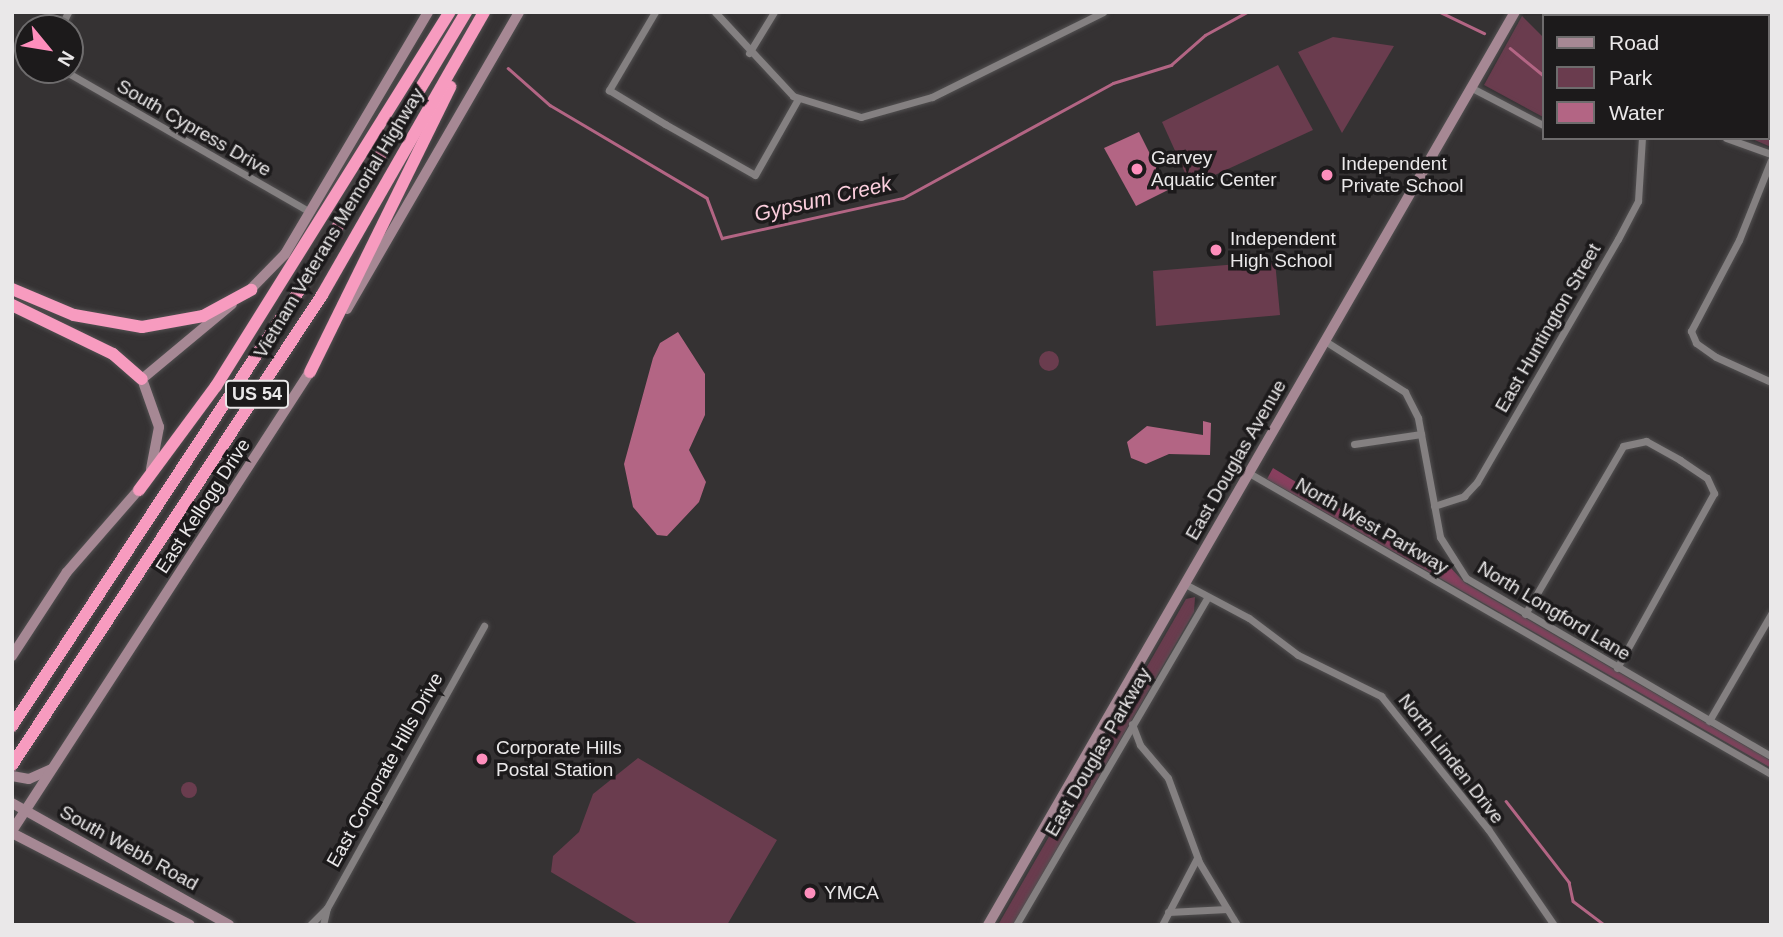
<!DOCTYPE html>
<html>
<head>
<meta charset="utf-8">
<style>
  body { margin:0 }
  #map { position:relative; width:1783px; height:937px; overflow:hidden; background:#353233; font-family:Arial,sans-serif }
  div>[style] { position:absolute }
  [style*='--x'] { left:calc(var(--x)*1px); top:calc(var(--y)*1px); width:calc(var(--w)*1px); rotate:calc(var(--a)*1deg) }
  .green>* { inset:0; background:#6a3c4e }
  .round { border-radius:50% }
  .forest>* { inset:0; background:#883f5e }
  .water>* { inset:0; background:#b36584 }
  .stream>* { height:2.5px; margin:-1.25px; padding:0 1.25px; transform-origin:1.25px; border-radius:1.25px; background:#b36584 }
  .roads { filter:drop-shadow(0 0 2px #525051) drop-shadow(0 0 2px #525051) }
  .street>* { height:7px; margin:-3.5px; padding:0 3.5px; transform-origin:3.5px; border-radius:3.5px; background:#848081 }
  .secondary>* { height:10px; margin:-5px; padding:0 5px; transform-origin:5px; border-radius:5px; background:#a68894 }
  .highway>* { height:12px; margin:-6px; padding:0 6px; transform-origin:6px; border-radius:6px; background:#f79bbf }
  .dots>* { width:19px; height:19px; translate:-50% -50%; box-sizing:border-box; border:4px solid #1c1a1b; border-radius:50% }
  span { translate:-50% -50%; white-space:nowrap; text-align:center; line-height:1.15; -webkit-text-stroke:7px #1c1a1b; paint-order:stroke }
  .shield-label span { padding:2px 5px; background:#1c1a1b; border:2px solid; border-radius:5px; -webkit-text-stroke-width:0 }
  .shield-label { font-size:18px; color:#eae8e9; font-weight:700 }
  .street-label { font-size:19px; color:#eae8e9 }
  .poi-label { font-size:19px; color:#eae8e9 }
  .left { translate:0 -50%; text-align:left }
  .water-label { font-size:21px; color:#fbcedd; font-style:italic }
  .frame { position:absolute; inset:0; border:14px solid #eae8e9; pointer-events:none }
  .legend { position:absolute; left:1542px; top:14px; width:228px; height:126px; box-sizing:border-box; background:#1c1a1b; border:2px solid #6e6c6d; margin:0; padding:9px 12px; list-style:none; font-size:21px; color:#eae8e9 }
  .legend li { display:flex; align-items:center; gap:14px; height:35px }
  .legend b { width:35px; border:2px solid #6e6c6d }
  .north { position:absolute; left:14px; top:14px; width:70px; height:70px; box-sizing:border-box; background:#1c1a1b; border:2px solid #6e6c6d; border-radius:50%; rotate:120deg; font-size:19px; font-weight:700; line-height:28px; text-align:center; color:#eae8e9 }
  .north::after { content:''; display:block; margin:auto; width:24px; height:32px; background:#fe8ebc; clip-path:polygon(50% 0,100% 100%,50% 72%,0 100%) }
</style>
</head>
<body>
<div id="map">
  <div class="green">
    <div style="clip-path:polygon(1522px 16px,1543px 37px,1543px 117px,1484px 85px)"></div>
    <div style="clip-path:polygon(1333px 37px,1394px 46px,1342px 133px,1298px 52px)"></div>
    <div style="clip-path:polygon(1278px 65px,1313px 130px,1191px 186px,1162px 122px)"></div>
    <div style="clip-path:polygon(1767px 79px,1771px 80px,1771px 147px,1750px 138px,1767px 138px)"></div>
    <div style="clip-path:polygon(1275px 261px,1280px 315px,1156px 326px,1153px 271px)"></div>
    <div class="round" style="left:1039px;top:351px;width:20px;height:20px"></div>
    <div style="clip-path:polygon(1195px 597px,1194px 612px,1013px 925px,998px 925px,1186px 599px)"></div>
    <div style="clip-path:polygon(638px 758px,777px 840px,727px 925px,640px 925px,551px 872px,553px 856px,579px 832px,593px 794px)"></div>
    <div class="round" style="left:181px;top:782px;width:16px;height:16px"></div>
  </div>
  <div class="forest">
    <div style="clip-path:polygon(1273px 468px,1446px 573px,1450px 567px,1465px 583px,1771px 761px,1771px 768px,1267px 479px)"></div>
  </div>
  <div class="water">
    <div style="clip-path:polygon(1139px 132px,1168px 190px,1136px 206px,1104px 148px)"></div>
    <div style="clip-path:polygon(678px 332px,705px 374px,705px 415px,689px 450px,706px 482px,699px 502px,667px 536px,657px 535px,633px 507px,624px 464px,653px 358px,660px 343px)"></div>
    <div style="clip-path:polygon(1203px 421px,1211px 423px,1210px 455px,1169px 454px,1146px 464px,1131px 458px,1127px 442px,1147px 426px,1203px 435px)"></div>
  </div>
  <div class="stream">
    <div style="--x:1440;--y:12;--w:49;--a:25.5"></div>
    <div style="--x:1510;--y:48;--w:43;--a:39.3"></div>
    <div style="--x:508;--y:68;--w:56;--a:41.4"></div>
    <div style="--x:550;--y:105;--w:182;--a:30.6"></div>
    <div style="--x:707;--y:198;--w:43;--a:69.4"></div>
    <div style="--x:722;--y:238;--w:185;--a:-12.5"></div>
    <div style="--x:903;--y:198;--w:239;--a:-28.7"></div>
    <div style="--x:1113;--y:83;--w:61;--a:-17.2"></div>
    <div style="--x:1171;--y:65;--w:45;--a:-41.4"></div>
    <div style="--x:1205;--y:35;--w:48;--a:-28.7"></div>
    <div style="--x:1767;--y:110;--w:4;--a:27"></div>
    <div style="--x:1506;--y:801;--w:103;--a:52.1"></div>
    <div style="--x:1569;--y:882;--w:19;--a:78"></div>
    <div style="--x:1573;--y:901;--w:40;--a:37"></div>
  </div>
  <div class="roads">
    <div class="street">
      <div style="--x:655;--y:12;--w:91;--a:120.5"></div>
      <div style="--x:609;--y:90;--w:66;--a:31.3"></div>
      <div style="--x:665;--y:124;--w:103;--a:29.5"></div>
      <div style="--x:755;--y:175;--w:87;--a:-60.5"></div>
      <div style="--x:715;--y:12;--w:115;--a:47.1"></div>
      <div style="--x:793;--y:96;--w:71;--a:17.2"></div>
      <div style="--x:861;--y:117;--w:74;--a:-15.7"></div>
      <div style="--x:932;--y:97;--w:191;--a:-26.4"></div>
      <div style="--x:60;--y:28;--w:18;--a:-63"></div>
      <div style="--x:749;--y:53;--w:48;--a:-58.6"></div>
      <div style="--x:63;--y:70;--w:285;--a:29.9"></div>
      <div style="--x:1470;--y:87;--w:82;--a:27.5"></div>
      <div style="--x:1726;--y:138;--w:48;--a:19.6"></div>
      <div style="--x:1771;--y:160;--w:86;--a:111.8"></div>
      <div style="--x:1739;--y:240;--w:103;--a:117.8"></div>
      <div style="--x:1691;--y:331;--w:13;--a:67"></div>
      <div style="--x:1696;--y:343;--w:24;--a:35"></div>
      <div style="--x:1716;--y:357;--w:60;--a:24.4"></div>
      <div style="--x:1325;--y:341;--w:95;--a:32.5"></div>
      <div style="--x:1405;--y:392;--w:29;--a:63"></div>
      <div style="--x:1418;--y:418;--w:121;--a:79.5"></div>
      <div style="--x:1440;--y:537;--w:49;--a:57.6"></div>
      <div style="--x:1466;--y:578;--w:353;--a:30.3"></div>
      <div style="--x:1354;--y:444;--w:68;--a:-8.5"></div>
      <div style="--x:1249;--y:473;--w:603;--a:29.97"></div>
      <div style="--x:1434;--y:506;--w:32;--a:-18"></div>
      <div style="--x:1464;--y:496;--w:19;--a:-47"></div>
      <div style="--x:1477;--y:482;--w:281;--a:-59.9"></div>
      <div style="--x:1618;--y:239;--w:43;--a:-62.2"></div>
      <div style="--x:1638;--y:201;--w:63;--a:-86.4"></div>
      <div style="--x:1185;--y:584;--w:72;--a:28"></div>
      <div style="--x:1249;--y:618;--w:61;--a:37.1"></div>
      <div style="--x:1298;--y:655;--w:93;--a:26.3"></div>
      <div style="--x:1381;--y:696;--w:171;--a:51.2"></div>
      <div style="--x:1488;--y:829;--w:116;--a:55.5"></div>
      <div style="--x:1525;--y:614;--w:194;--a:-59.7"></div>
      <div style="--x:1623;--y:446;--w:24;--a:-12"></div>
      <div style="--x:1646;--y:441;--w:39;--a:29"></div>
      <div style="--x:1680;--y:460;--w:32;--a:34"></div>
      <div style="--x:1707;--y:478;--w:17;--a:65"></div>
      <div style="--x:1714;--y:493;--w:200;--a:119"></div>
      <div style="--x:1709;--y:721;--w:124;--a:-59.9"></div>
      <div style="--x:1132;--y:724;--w:22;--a:69"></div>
      <div style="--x:1140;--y:745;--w:43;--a:49.7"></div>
      <div style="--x:1168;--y:778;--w:90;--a:69.7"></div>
      <div style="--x:1199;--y:862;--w:74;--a:58.9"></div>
      <div style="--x:1168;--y:912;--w:59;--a:-2.9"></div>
      <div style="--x:310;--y:925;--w:24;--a:-45"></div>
      <div style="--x:327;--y:908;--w:323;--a:-60.9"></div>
      <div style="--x:323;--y:925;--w:17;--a:-77"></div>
      <div style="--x:1016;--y:925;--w:380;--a:-59.7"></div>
      <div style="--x:1162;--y:925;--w:76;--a:-62.4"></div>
    </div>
    <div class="secondary">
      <div style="--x:247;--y:293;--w:54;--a:-45.7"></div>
      <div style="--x:285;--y:254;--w:281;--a:-59.4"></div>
      <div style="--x:347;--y:309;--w:343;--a:-59.9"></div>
      <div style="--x:151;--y:469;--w:43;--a:-79.2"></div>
      <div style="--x:159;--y:427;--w:51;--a:-109.5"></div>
      <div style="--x:142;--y:379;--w:117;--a:-39.8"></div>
      <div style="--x:12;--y:656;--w:100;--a:-56.8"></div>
      <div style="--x:67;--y:572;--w:114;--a:-48.9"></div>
      <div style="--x:12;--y:776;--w:17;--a:10"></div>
      <div style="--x:29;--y:779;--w:24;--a:-24"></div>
      <div style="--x:12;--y:803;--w:249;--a:29.3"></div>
      <div style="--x:12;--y:831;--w:553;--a:-57.03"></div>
      <div style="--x:12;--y:833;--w:200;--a:27.3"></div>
      <div style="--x:988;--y:925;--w:1054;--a:-60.01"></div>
    </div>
    <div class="highway">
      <div style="--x:12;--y:289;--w:67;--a:22.8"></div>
      <div style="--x:74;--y:315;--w:69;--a:10"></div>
      <div style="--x:142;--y:327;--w:62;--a:-10.2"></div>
      <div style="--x:203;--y:316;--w:55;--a:-28.4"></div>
      <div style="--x:12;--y:305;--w:112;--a:25.9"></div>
      <div style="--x:113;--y:354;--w:38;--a:41"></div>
      <div style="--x:310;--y:372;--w:318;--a:-63.8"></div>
      <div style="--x:139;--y:490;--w:129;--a:-53.5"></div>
      <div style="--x:216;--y:386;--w:441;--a:-58"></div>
      <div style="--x:12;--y:726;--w:531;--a:-56.61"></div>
      <div style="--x:304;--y:283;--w:316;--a:-59.1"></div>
      <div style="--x:12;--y:765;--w:563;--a:-56.59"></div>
      <div style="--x:322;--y:295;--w:326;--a:-60.2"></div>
    </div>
  </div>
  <div class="dots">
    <div style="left:1137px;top:169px;background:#fe8ebc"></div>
    <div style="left:1327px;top:175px;background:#fe8ebc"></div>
    <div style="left:1216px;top:250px;background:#fe8ebc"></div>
    <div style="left:482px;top:759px;background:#fe8ebc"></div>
    <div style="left:810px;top:893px;background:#fe8ebc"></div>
  </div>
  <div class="shield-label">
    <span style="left:257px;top:394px">US 54</span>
  </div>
  <div class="street-label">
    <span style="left:194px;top:128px;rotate:30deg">South Cypress Drive</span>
    <span style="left:339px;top:223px;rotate:-59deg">Vietnam Veterans Memorial Highway</span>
    <span style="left:1548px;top:328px;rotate:-60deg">East Huntington Street</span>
    <span style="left:1236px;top:460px;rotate:-60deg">East Douglas Avenue</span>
    <span style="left:203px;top:506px;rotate:-57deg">East Kellogg Drive</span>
    <span style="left:1372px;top:526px;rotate:30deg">North West Parkway</span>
    <span style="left:1554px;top:611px;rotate:31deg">North Longford Lane</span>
    <span style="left:1098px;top:752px;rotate:-60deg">East Douglas Parkway</span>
    <span style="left:1451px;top:759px;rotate:52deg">North Linden Drive</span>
    <span style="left:385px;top:770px;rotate:-61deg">East Corporate Hills Drive</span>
    <span style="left:129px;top:848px;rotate:29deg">South Webb Road</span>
  </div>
  <div class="poi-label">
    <span class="left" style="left:1151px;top:169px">Garvey<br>Aquatic Center</span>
    <span class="left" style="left:1341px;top:175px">Independent<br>Private School</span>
    <span class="left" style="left:1230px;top:250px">Independent<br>High School</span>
    <span class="left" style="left:496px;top:759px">Corporate Hills<br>Postal Station</span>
    <span class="left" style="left:824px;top:893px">YMCA</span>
  </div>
  <div class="water-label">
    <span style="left:823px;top:199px;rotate:-13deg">Gypsum Creek</span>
  </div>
  <div class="frame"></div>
  <ul class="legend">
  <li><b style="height:9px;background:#a68894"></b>Road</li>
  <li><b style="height:19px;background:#6a3c4e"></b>Park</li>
  <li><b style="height:19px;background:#b36584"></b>Water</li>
  </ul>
  <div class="north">N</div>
</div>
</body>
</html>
